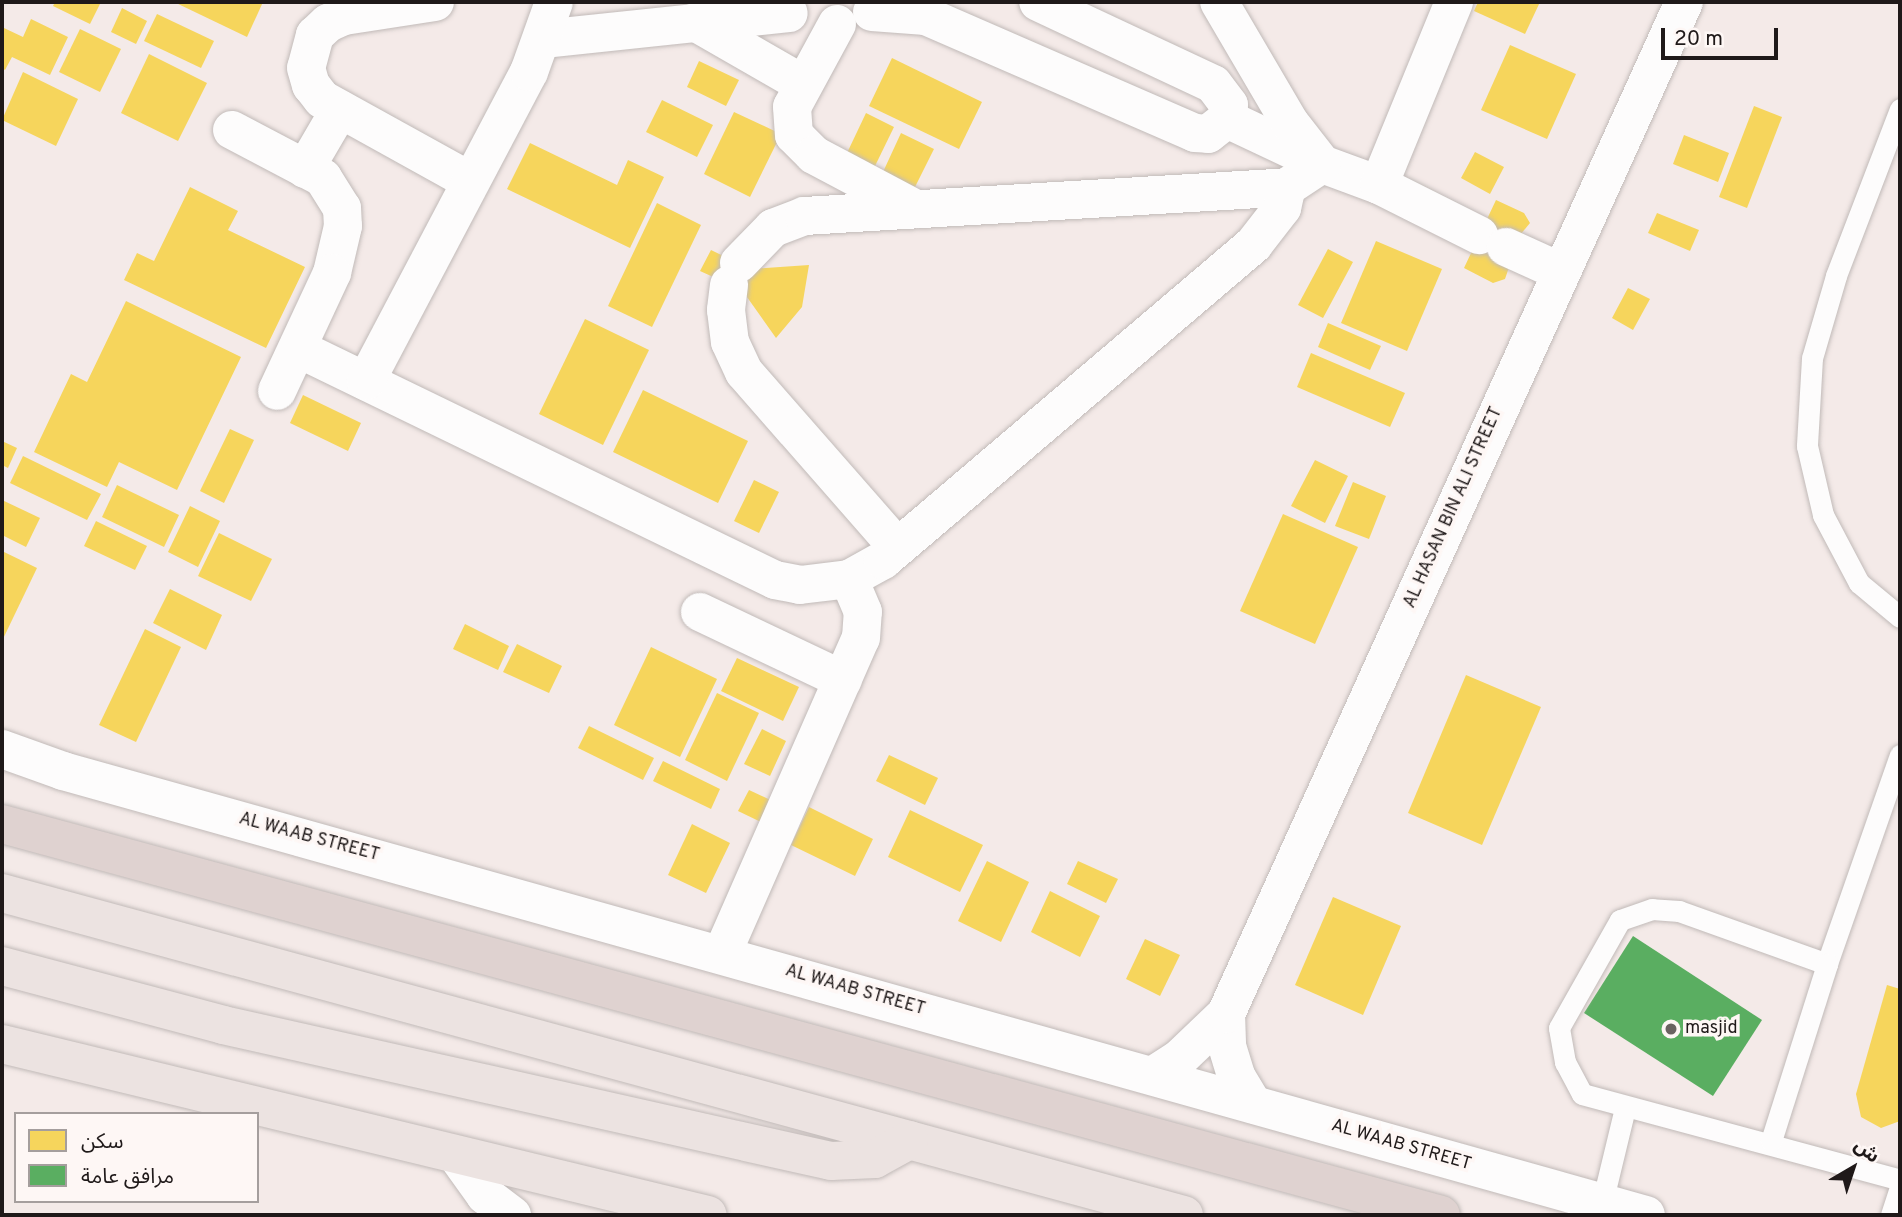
<!DOCTYPE html>
<html>
<head>
<meta charset="utf-8">
<style>
  body { margin:0 }
  #map { position:relative; width:1902px; height:1217px; overflow:hidden; background:#f4eae8; font-family:Overpass,"Noto Sans Arabic",sans-serif }
  div>[style] { position:absolute }
  [style*='--x'] { left:calc(var(--x)*1px); top:calc(var(--y)*1px); width:calc(var(--w)*1px); rotate:calc(var(--a)*1deg) }
  .homes>* { inset:0; background:#f6d55c }
  .public>* { inset:0; background:#5aae61 }
  .roads { filter:drop-shadow(0 0 2px #c1bab8) drop-shadow(0 0 2px #c1bab8) }
  .lane>* { height:21px; margin:-10.5px; padding:0 10.5px; transform-origin:10.5px; border-radius:10.5px; background:#fdfcfc }
  .street>* { height:38px; margin:-19px; padding:0 19px; transform-origin:19px; border-radius:19px; background:#fdfcfc }
  .secondary>* { height:38px; margin:-19px; padding:0 19px; transform-origin:19px; border-radius:19px; background:#fdfcfc }
  .primary>* { height:38px; margin:-19px; padding:0 19px; transform-origin:19px; border-radius:19px; background:#ece3e1 }
  .highway>* { height:38px; margin:-19px; padding:0 19px; transform-origin:19px; border-radius:19px; background:#dfd2d0 }
  .dots>* { width:19px; height:19px; translate:-50% -50%; box-sizing:border-box; border:4px solid #fef7f5; border-radius:50% }
  span { translate:-50% -50%; white-space:nowrap; text-align:center; line-height:1.15; -webkit-text-stroke:7px #fef7f5; paint-order:stroke }
  .street-label { font-size:18px; color:#1f1919 }
  .poi-label { font-size:18px; color:#1f1919 }
  .left { translate:0 -50%; text-align:left }
  .frame { position:absolute; inset:0; border:4px solid #1f1919; pointer-events:none }
  .legend { position:absolute; left:14px; top:1112px; width:245px; height:91px; box-sizing:border-box; background:#fef7f5; border:2px solid #a59e9d; margin:0; padding:9px 12px; list-style:none; font-size:21px; color:#1f1919 }
  .legend li { display:flex; align-items:center; gap:14px; height:35px }
  .legend b { width:35px; border:2px solid #a59e9d }
  .north { position:absolute; left:1818px; top:1133px; width:70px; height:70px; -webkit-text-stroke:5px #fef7f5; paint-order:stroke; rotate:39deg; font-size:19px; font-weight:700; line-height:28px; text-align:center; color:#1f1919 }
  .north::after { content:''; display:block; margin:auto; width:24px; height:32px; background:#1f1919; clip-path:polygon(50% 0,100% 100%,50% 72%,0 100%) }
  .scale { position:absolute; left:1661px; top:28px; width:117px; height:32px; box-sizing:border-box; border:4px solid #1f1919; border-top:0; padding-left:9px; font-size:21px; line-height:24px; white-space:nowrap; color:#1f1919; -webkit-text-stroke:5px #fef7f5; paint-order:stroke }
</style>
</head>
<body>
<div id="map">
  <div class="homes">
    <div style="clip-path:polygon(55px 2px,101px 2px,90px 24px,53px 6px)"></div>
    <div style="clip-path:polygon(174px 2px,263px 2px,247px 37px)"></div>
    <div style="clip-path:polygon(1478px 2px,1540px 2px,1525px 34px,1474px 11px)"></div>
    <div style="clip-path:polygon(122px 8px,147px 21px,136px 44px,111px 32px)"></div>
    <div style="clip-path:polygon(157px 14px,214px 41px,201px 68px,144px 41px)"></div>
    <div style="clip-path:polygon(31px 19px,68px 37px,50px 75px,12px 57px,5px 70px,2px 68px,4px 28px,23px 37px)"></div>
    <div style="clip-path:polygon(80px 29px,121px 49px,100px 92px,59px 72px)"></div>
    <div style="clip-path:polygon(1510px 45px,1576px 74px,1547px 139px,1481px 110px)"></div>
    <div style="clip-path:polygon(149px 54px,207px 83px,178px 141px,121px 113px)"></div>
    <div style="clip-path:polygon(892px 58px,982px 102px,959px 149px,869px 106px)"></div>
    <div style="clip-path:polygon(699px 61px,739px 80px,726px 106px,687px 87px)"></div>
    <div style="clip-path:polygon(23px 72px,78px 99px,56px 146px,2px 120px)"></div>
    <div style="clip-path:polygon(662px 100px,713px 125px,697px 157px,646px 132px)"></div>
    <div style="clip-path:polygon(1754px 106px,1782px 117px,1747px 208px,1719px 197px)"></div>
    <div style="clip-path:polygon(734px 112px,781px 134px,750px 197px,704px 174px)"></div>
    <div style="clip-path:polygon(866px 113px,894px 127px,875px 166px,847px 153px)"></div>
    <div style="clip-path:polygon(901px 133px,934px 149px,915px 187px,883px 172px)"></div>
    <div style="clip-path:polygon(1684px 135px,1729px 153px,1718px 182px,1673px 164px)"></div>
    <div style="clip-path:polygon(530px 143px,617px 185px,628px 160px,664px 177px,630px 248px,507px 189px)"></div>
    <div style="clip-path:polygon(1475px 152px,1504px 167px,1490px 194px,1461px 178px)"></div>
    <div style="clip-path:polygon(190px 187px,238px 211px,228px 230px,305px 267px,266px 348px,124px 280px,137px 253px,154px 261px)"></div>
    <div style="clip-path:polygon(1496px 200px,1524px 213px,1530px 223px,1520px 235px,1505px 279px,1493px 283px,1464px 268px)"></div>
    <div style="clip-path:polygon(657px 203px,701px 225px,652px 327px,608px 306px)"></div>
    <div style="clip-path:polygon(1657px 213px,1699px 230px,1690px 251px,1648px 233px)"></div>
    <div style="clip-path:polygon(1376px 241px,1442px 269px,1407px 351px,1341px 323px)"></div>
    <div style="clip-path:polygon(1328px 249px,1353px 262px,1323px 318px,1298px 305px)"></div>
    <div style="clip-path:polygon(711px 250px,750px 269px,809px 265px,802px 307px,776px 338px,742px 290px,700px 271px)"></div>
    <div style="clip-path:polygon(1628px 288px,1650px 299px,1633px 330px,1612px 318px)"></div>
    <div style="clip-path:polygon(126px 301px,241px 357px,177px 490px,119px 462px,107px 487px,34px 452px,71px 374px,87px 382px)"></div>
    <div style="clip-path:polygon(585px 319px,649px 350px,603px 445px,539px 414px)"></div>
    <div style="clip-path:polygon(1328px 323px,1381px 346px,1370px 370px,1318px 347px)"></div>
    <div style="clip-path:polygon(1311px 353px,1405px 393px,1390px 427px,1297px 387px)"></div>
    <div style="clip-path:polygon(643px 390px,748px 441px,718px 503px,613px 452px)"></div>
    <div style="clip-path:polygon(303px 395px,361px 423px,348px 451px,290px 423px)"></div>
    <div style="clip-path:polygon(230px 429px,254px 440px,224px 503px,200px 491px)"></div>
    <div style="clip-path:polygon(2px 441px,17px 448px,8px 468px,2px 465px)"></div>
    <div style="clip-path:polygon(23px 456px,101px 494px,87px 520px,10px 483px)"></div>
    <div style="clip-path:polygon(1315px 460px,1348px 476px,1325px 523px,1291px 506px)"></div>
    <div style="clip-path:polygon(754px 480px,779px 492px,759px 533px,734px 521px)"></div>
    <div style="clip-path:polygon(1353px 482px,1386px 496px,1369px 539px,1335px 526px)"></div>
    <div style="clip-path:polygon(117px 485px,179px 515px,164px 547px,102px 517px)"></div>
    <div style="clip-path:polygon(2px 500px,40px 518px,26px 547px,2px 535px)"></div>
    <div style="clip-path:polygon(190px 506px,220px 521px,198px 567px,168px 552px)"></div>
    <div style="clip-path:polygon(1283px 514px,1358px 547px,1315px 644px,1240px 611px)"></div>
    <div style="clip-path:polygon(96px 521px,147px 546px,135px 570px,84px 546px)"></div>
    <div style="clip-path:polygon(219px 533px,272px 559px,251px 601px,198px 576px)"></div>
    <div style="clip-path:polygon(2px 551px,37px 568px,2px 641px)"></div>
    <div style="clip-path:polygon(170px 589px,222px 615px,206px 650px,153px 623px)"></div>
    <div style="clip-path:polygon(465px 624px,509px 646px,498px 670px,453px 649px)"></div>
    <div style="clip-path:polygon(145px 629px,181px 647px,136px 742px,99px 725px)"></div>
    <div style="clip-path:polygon(517px 644px,562px 666px,549px 693px,503px 672px)"></div>
    <div style="clip-path:polygon(651px 647px,717px 679px,680px 757px,614px 725px)"></div>
    <div style="clip-path:polygon(737px 658px,799px 687px,783px 721px,721px 691px)"></div>
    <div style="clip-path:polygon(1466px 675px,1541px 707px,1482px 845px,1408px 813px)"></div>
    <div style="clip-path:polygon(717px 693px,759px 713px,727px 781px,685px 760px)"></div>
    <div style="clip-path:polygon(589px 726px,654px 758px,643px 780px,578px 748px)"></div>
    <div style="clip-path:polygon(762px 729px,786px 741px,770px 776px,744px 764px)"></div>
    <div style="clip-path:polygon(889px 755px,938px 778px,925px 805px,876px 781px)"></div>
    <div style="clip-path:polygon(663px 761px,720px 789px,711px 809px,653px 781px)"></div>
    <div style="clip-path:polygon(749px 790px,781px 805px,771px 827px,738px 811px)"></div>
    <div style="clip-path:polygon(809px 807px,873px 839px,855px 876px,791px 845px)"></div>
    <div style="clip-path:polygon(910px 810px,983px 845px,960px 892px,888px 857px)"></div>
    <div style="clip-path:polygon(692px 824px,730px 843px,706px 893px,668px 875px)"></div>
    <div style="clip-path:polygon(987px 861px,1029px 882px,1001px 942px,958px 921px)"></div>
    <div style="clip-path:polygon(1078px 861px,1118px 879px,1106px 903px,1067px 884px)"></div>
    <div style="clip-path:polygon(1050px 891px,1100px 916px,1080px 957px,1031px 932px)"></div>
    <div style="clip-path:polygon(1333px 897px,1401px 926px,1363px 1015px,1295px 985px)"></div>
    <div style="clip-path:polygon(1145px 939px,1180px 955px,1160px 996px,1126px 979px)"></div>
    <div style="clip-path:polygon(1887px 985px,1900px 989px,1900px 1121px,1881px 1128px,1861px 1117px,1856px 1094px)"></div>
  </div>
  <div class="public">
    <div style="clip-path:polygon(1633px 936px,1762px 1020px,1713px 1096px,1584px 1013px)"></div>
  </div>
  <div class="roads">
    <div class="lane">
      <div style="--x:1900;--y:109;--w:179;--a:111"></div>
      <div style="--x:1836;--y:276;--w:85;--a:106.3"></div>
      <div style="--x:1812;--y:358;--w:88;--a:93.3"></div>
      <div style="--x:1807;--y:446;--w:71;--a:76.9"></div>
      <div style="--x:1823;--y:515;--w:77;--a:62.1"></div>
      <div style="--x:1859;--y:583;--w:53;--a:39.7"></div>
      <div style="--x:1900;--y:755;--w:221;--a:109.3"></div>
      <div style="--x:1827;--y:964;--w:157;--a:-160.3"></div>
      <div style="--x:1679;--y:911;--w:27;--a:-176"></div>
      <div style="--x:1652;--y:909;--w:34;--a:161"></div>
      <div style="--x:1620;--y:920;--w:124;--a:119.5"></div>
      <div style="--x:1559;--y:1028;--w:35;--a:80"></div>
      <div style="--x:1565;--y:1062;--w:36;--a:62"></div>
      <div style="--x:1582;--y:1094;--w:329;--a:15.1"></div>
      <div style="--x:1771;--y:1141;--w:186;--a:-72.4"></div>
      <div style="--x:1602;--y:1203;--w:98;--a:-76.4"></div>
      <div style="--x:1891;--y:1215;--w:29;--a:-72"></div>
    </div>
    <div class="street">
      <div style="--x:435;--y:2;--w:92;--a:171.3"></div>
      <div style="--x:344;--y:16;--w:17;--a:156"></div>
      <div style="--x:328;--y:23;--w:18;--a:137"></div>
      <div style="--x:315;--y:35;--w:34;--a:105"></div>
      <div style="--x:306;--y:68;--w:18;--a:74"></div>
      <div style="--x:311;--y:85;--w:18;--a:52"></div>
      <div style="--x:322;--y:99;--w:169;--a:29"></div>
      <div style="--x:872;--y:12;--w:54;--a:4.2"></div>
      <div style="--x:926;--y:16;--w:293;--a:23.5"></div>
      <div style="--x:1195;--y:133;--w:13;--a:4"></div>
      <div style="--x:1208;--y:134;--w:24;--a:-38"></div>
      <div style="--x:1227;--y:119;--w:14;--a:-82"></div>
      <div style="--x:1229;--y:105;--w:26;--a:-127"></div>
      <div style="--x:1213;--y:84;--w:193;--a:-154.9"></div>
      <div style="--x:695;--y:22;--w:125;--a:29.9"></div>
      <div style="--x:837;--y:24;--w:94;--a:118.5"></div>
      <div style="--x:792;--y:107;--w:28;--a:86"></div>
      <div style="--x:794;--y:135;--w:28;--a:45"></div>
      <div style="--x:814;--y:155;--w:115;--a:27.9"></div>
      <div style="--x:543;--y:39;--w:247;--a:-6"></div>
      <div style="--x:1227;--y:119;--w:105;--a:25.3"></div>
      <div style="--x:1322;--y:164;--w:61;--a:20.2"></div>
      <div style="--x:1379;--y:185;--w:112;--a:26.6"></div>
      <div style="--x:232;--y:130;--w:103;--a:27.8"></div>
      <div style="--x:323;--y:178;--w:36;--a:58"></div>
      <div style="--x:342;--y:208;--w:18;--a:87"></div>
      <div style="--x:343;--y:226;--w:48;--a:103.2"></div>
      <div style="--x:332;--y:273;--w:130;--a:115"></div>
      <div style="--x:305;--y:169;--w:69;--a:-59.7"></div>
      <div style="--x:1379;--y:185;--w:198;--a:-67.7"></div>
      <div style="--x:1506;--y:247;--w:60;--a:24.4"></div>
      <div style="--x:739;--y:263;--w:49;--a:-45.8"></div>
      <div style="--x:773;--y:228;--w:33;--a:-21"></div>
      <div style="--x:804;--y:216;--w:484;--a:-3.4"></div>
      <div style="--x:729;--y:285;--w:25;--a:97"></div>
      <div style="--x:726;--y:310;--w:32;--a:83"></div>
      <div style="--x:730;--y:342;--w:33;--a:65"></div>
      <div style="--x:744;--y:372;--w:232;--a:48.8"></div>
      <div style="--x:299;--y:349;--w:529;--a:25.89"></div>
      <div style="--x:775;--y:580;--w:25;--a:11"></div>
      <div style="--x:800;--y:585;--w:49;--a:-7"></div>
      <div style="--x:849;--y:579;--w:39;--a:-29"></div>
      <div style="--x:883;--y:560;--w:487;--a:-40.4"></div>
      <div style="--x:1254;--y:244;--w:46;--a:-52.1"></div>
      <div style="--x:1282;--y:208;--w:22;--a:-77"></div>
      <div style="--x:1287;--y:187;--w:42;--a:-33.3"></div>
      <div style="--x:1322;--y:164;--w:52;--a:-128"></div>
      <div style="--x:1290;--y:123;--w:140;--a:-120.4"></div>
      <div style="--x:366;--y:381;--w:349;--a:-62.2"></div>
      <div style="--x:529;--y:72;--w:74;--a:-70.3"></div>
      <div style="--x:700;--y:612;--w:158;--a:25.4"></div>
      <div style="--x:2;--y:749;--w:65;--a:19.8"></div>
      <div style="--x:63;--y:771;--w:1644;--a:15.67"></div>
      <div style="--x:722;--y:954;--w:345;--a:-66.3"></div>
      <div style="--x:861;--y:638;--w:26;--a:-86"></div>
      <div style="--x:863;--y:612;--w:36;--a:-113"></div>
      <div style="--x:1226;--y:1014;--w:32;--a:88"></div>
      <div style="--x:1227;--y:1046;--w:31;--a:73"></div>
      <div style="--x:1236;--y:1076;--w:33;--a:59"></div>
      <div style="--x:1154;--y:1075;--w:31;--a:-33"></div>
      <div style="--x:1180;--y:1058;--w:64;--a:-43.7"></div>
      <div style="--x:1226;--y:1014;--w:1111;--a:-65.65"></div>
    </div>
    <div class="secondary">
      <div style="--x:457;--y:1156;--w:48;--a:54.3"></div>
      <div style="--x:485;--y:1195;--w:34;--a:37"></div>
    </div>
    <div class="primary">
      <div style="--x:2;--y:893;--w:1225;--a:15.24"></div>
      <div style="--x:2;--y:966;--w:229;--a:14.9"></div>
      <div style="--x:223;--y:1025;--w:623;--a:12.61"></div>
      <div style="--x:831;--y:1161;--w:44;--a:-2.6"></div>
      <div style="--x:875;--y:1159;--w:39;--a:-29"></div>
      <div style="--x:2;--y:1044;--w:726;--a:13.62"></div>
    </div>
    <div class="highway">
      <div style="--x:2;--y:824;--w:1491;--a:15.2"></div>
    </div>
  </div>
  <div class="dots">
    <div style="left:1671px;top:1029px;background:#6a6261"></div>
  </div>
  <div class="street-label">
    <span style="left:1454px;top:508px;rotate:-66deg">AL HASAN BIN ALI STREET</span>
    <span style="left:309px;top:838px;rotate:15deg">AL WAAB STREET</span>
    <span style="left:855px;top:991px;rotate:16deg">AL WAAB STREET</span>
    <span style="left:1401px;top:1146px;rotate:16deg">AL WAAB STREET</span>
  </div>
  <div class="poi-label">
    <span class="left" style="left:1685px;top:1029px">masjid</span>
  </div>
  <div class="frame"></div>
  <ul class="legend">
  <li><b style="height:19px;background:#f6d55c"></b>سكن</li>
  <li><b style="height:19px;background:#5aae61"></b>مرافق عامة</li>
  </ul>
  <div class="north">ش</div>
  <div class="scale">20 m</div>
</div>
</body>
</html>
